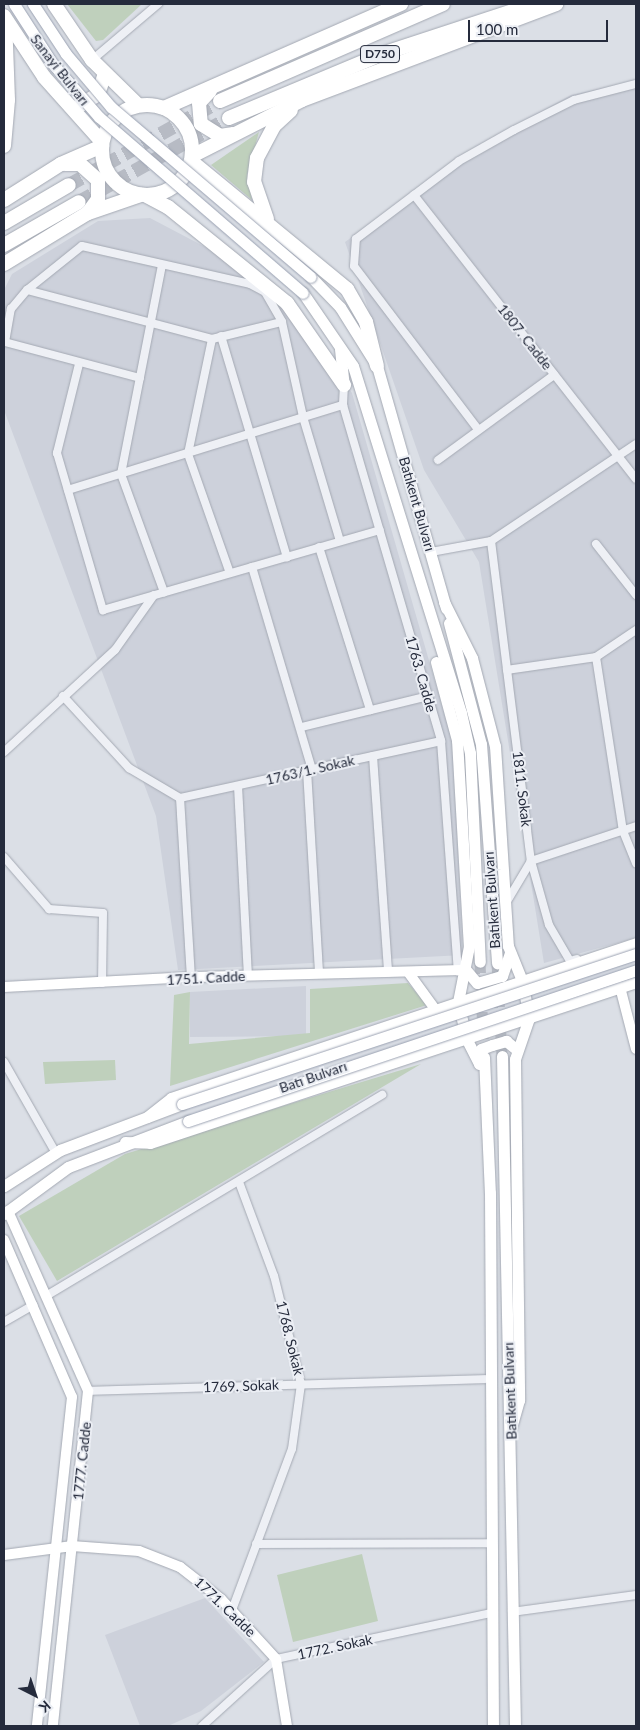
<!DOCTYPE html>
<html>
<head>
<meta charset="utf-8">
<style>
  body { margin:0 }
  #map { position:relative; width:640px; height:1730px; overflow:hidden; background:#dbdfe6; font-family:Lato,sans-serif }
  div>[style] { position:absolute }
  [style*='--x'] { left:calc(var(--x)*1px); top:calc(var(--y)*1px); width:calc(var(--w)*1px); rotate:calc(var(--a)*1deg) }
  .built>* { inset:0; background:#cdd1db }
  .green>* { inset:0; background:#bfd0bc }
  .primary-tunnel>* { height:11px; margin-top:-5.5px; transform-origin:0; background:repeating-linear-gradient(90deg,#b7bbc4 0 11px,transparent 0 16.5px) }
  .highway-tunnel>* { height:14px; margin-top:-7px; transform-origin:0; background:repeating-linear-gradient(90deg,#b7bbc4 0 14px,transparent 0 21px) }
  .roads { filter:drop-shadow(0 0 1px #a4a9b3) drop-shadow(0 0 1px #a4a9b3) }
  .street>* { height:8px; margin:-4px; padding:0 4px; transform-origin:4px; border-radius:4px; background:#eef0f5 }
  .secondary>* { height:10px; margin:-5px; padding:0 5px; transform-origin:5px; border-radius:5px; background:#fff }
  .primary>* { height:11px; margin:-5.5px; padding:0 5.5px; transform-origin:5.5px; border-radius:5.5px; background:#fff }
  .highway>* { height:14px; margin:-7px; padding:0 7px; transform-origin:7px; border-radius:7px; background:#fff }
  .highway>.ring { margin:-7px; padding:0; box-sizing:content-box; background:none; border:14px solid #fff; border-radius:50% }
  .bridges { filter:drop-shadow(0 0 1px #9ba2b2) drop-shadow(0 0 1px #9ba2b2) }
  .primary-bridge>* { height:11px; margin:-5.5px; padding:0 5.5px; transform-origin:5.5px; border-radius:5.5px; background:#fff }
  span { translate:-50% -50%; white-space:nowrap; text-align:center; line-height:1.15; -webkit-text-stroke:4px #ebeef4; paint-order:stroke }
  .shield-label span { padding:1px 4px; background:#ebeef4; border:1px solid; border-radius:4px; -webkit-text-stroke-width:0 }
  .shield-label { font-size:12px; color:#252b3c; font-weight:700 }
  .street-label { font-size:14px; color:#252b3c }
  .frame { position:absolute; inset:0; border:5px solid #252b3c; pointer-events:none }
  .north { position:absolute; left:10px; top:1670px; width:50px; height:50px; -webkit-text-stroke:4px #ebeef4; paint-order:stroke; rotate:139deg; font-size:14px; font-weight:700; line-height:20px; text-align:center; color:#252b3c }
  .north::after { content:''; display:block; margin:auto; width:18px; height:22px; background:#252b3c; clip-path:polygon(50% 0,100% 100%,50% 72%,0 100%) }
  .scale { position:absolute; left:468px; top:20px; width:140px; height:22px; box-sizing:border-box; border:2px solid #252b3c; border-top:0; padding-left:6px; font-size:15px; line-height:18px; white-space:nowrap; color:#252b3c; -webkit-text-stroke:4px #ebeef4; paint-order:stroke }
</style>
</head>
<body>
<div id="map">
  <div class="built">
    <div style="clip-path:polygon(636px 81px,636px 938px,544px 963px,479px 562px,424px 470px,345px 242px,478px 146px,571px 95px)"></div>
    <div style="clip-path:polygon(150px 218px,209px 249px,285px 307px,352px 393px,453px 744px,463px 955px,178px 970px,156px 816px,4px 410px,4px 290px,12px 274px,98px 221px)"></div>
    <div style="clip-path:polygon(306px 986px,306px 1036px,190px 1037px,190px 992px)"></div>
    <div style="clip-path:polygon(205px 1598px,264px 1662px,201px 1711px,168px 1726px,140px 1726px,105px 1635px)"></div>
  </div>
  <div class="green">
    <div style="clip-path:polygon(67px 4px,142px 4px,103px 40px,96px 41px)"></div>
    <div style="clip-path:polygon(259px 132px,247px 175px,252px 200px,211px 165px)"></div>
    <div style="clip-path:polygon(408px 983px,427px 1005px,170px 1086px,174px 995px,190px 992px,189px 1044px,310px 1033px,310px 989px)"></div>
    <div style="clip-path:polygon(115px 1060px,116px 1080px,45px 1084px,43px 1062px)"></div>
    <div style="clip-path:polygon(421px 1064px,57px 1281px,19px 1216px,125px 1154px)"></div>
    <div style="clip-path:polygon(362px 1554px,378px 1621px,293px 1642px,277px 1575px)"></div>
  </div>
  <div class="primary-tunnel">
    <div style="--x:480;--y:962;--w:95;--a:87.6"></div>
    <div style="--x:497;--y:963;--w:93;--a:86.9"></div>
  </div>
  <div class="highway-tunnel">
    <div style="--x:69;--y:185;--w:173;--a:-29.1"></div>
    <div style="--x:79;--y:202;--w:172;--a:-29.2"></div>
  </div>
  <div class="roads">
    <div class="street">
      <div style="--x:92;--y:60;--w:87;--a:-40.3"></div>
      <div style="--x:414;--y:195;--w:360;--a:52"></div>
      <div style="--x:162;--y:265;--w:213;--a:101.1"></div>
      <div style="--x:121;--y:474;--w:126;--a:70"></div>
      <div style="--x:27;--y:290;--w:191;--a:14.8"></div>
      <div style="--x:212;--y:339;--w:72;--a:-13.7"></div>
      <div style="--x:221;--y:336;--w:231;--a:73.4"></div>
      <div style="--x:212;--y:339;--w:117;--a:101.8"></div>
      <div style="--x:188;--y:454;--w:126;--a:70.6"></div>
      <div style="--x:79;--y:364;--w:92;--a:103.9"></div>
      <div style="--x:57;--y:453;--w:164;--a:73.7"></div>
      <div style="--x:103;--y:610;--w:288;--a:-16.1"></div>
      <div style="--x:140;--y:378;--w:140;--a:-165.1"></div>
      <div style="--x:5;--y:342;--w:34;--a:-80"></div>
      <div style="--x:11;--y:309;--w:25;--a:-50"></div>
      <div style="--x:27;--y:290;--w:70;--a:-38.7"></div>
      <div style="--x:82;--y:246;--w:172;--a:12.7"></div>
      <div style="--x:250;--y:284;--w:17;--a:28"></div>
      <div style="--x:265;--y:292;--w:34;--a:60"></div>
      <div style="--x:282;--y:322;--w:97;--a:77.5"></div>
      <div style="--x:303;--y:417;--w:129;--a:73.4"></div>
      <div style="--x:344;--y:385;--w:20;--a:93"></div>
      <div style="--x:343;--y:405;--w:350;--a:73.7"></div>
      <div style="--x:441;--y:741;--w:231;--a:85.8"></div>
      <div style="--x:477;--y:428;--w:203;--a:-127.2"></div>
      <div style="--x:354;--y:266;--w:27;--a:-86"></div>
      <div style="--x:356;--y:239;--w:129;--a:-37.1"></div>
      <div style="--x:459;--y:161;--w:63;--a:-29.4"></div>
      <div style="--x:514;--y:130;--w:67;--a:-26.6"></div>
      <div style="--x:574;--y:100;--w:64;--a:-14.5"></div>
      <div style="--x:438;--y:460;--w:144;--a:-36.2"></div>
      <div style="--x:68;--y:490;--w:288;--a:-17.2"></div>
      <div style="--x:491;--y:541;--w:322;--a:82.9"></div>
      <div style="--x:531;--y:861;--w:66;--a:74.3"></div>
      <div style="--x:549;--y:925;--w:42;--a:59.7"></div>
      <div style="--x:570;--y:961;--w:7;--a:-16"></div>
      <div style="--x:596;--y:544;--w:65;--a:51.9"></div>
      <div style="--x:319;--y:547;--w:171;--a:72.6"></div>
      <div style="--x:431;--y:552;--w:61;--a:-10.4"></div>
      <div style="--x:491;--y:541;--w:174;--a:-33.8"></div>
      <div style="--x:252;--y:567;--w:211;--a:73.5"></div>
      <div style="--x:636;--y:630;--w:48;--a:146"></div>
      <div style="--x:596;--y:657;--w:176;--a:81.2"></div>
      <div style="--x:623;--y:831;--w:35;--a:68"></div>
      <div style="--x:507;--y:670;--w:90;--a:-8.3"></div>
      <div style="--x:63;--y:696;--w:98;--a:47.5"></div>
      <div style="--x:129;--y:768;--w:59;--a:30.5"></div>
      <div style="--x:302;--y:727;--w:130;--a:-13.8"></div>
      <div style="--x:4;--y:752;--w:151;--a:-42.6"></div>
      <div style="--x:115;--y:650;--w:67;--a:-54.7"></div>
      <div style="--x:373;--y:756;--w:217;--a:86"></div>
      <div style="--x:307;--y:770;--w:204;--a:86.6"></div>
      <div style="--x:238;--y:786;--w:190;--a:87"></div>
      <div style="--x:180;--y:798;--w:267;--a:-12.3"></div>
      <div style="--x:180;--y:798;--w:179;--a:86.5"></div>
      <div style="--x:4;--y:857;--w:69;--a:49.1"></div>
      <div style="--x:49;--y:909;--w:54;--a:4.2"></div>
      <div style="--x:103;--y:913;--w:70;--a:90.8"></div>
      <div style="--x:506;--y:903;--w:49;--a:-59.2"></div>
      <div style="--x:531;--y:861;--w:111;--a:-18.4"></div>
      <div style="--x:4;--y:1062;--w:105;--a:60.3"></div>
      <div style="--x:46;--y:1296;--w:392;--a:-30.9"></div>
      <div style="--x:4;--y:1322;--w:34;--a:-30"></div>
      <div style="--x:88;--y:1391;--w:397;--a:-1.7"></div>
      <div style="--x:256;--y:1544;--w:235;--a:-0.2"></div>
      <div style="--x:232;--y:1610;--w:172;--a:-69.6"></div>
      <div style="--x:292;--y:1449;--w:66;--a:-82.1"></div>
      <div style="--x:301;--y:1384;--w:111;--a:-104"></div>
      <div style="--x:274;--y:1276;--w:100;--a:-110.4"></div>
      <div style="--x:512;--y:1612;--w:125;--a:-7.8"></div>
      <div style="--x:202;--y:1726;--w:100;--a:-42.2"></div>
      <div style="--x:276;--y:1659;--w:220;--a:-12.1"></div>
    </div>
    <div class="secondary">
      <div style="--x:408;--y:972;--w:46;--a:53.9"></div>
      <div style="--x:4;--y:987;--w:187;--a:-3.1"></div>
      <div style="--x:191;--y:977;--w:275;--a:-1.5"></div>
      <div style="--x:620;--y:987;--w:64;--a:75.5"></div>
      <div style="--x:8;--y:1211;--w:197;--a:66"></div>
      <div style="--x:88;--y:1391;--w:337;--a:96"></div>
      <div style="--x:4;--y:1240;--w:171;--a:66.6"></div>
      <div style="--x:72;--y:1397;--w:331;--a:96.1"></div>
      <div style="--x:4;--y:1555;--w:69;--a:-7.5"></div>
      <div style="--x:72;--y:1546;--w:67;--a:4.3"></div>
      <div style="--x:139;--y:1551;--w:44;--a:21.3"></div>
      <div style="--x:180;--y:1567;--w:52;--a:38"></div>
      <div style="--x:221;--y:1599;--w:81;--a:47.5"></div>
      <div style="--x:276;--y:1659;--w:68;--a:80.7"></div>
    </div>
    <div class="primary">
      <div style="--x:311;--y:277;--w:42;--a:46"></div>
      <div style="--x:340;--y:307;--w:70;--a:57.9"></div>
      <div style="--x:377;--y:366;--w:252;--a:74.1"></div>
      <div style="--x:303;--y:293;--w:88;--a:55.6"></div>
      <div style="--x:353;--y:366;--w:363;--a:72.7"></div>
      <div style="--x:461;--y:713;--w:41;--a:77.3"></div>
      <div style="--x:470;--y:753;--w:209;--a:87.3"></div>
      <div style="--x:340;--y:349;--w:36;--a:84"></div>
      <div style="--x:444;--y:602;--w:63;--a:63.4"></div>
      <div style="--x:472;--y:658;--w:91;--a:75.4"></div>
      <div style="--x:495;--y:746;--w:200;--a:86.3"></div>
      <div style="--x:508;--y:946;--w:38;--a:68"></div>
      <div style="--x:522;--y:981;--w:38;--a:79"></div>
      <div style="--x:529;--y:1018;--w:43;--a:108.9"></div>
      <div style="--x:515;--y:1059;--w:341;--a:89.3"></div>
      <div style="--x:519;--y:1400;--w:29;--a:106"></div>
      <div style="--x:449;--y:623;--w:125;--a:75.2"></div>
      <div style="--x:481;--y:744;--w:220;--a:85.8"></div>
      <div style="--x:436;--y:662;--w:81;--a:74.9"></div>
      <div style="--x:457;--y:740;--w:206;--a:86.7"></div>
      <div style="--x:469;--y:946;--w:57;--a:101.1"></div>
      <div style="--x:458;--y:1002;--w:39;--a:77"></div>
      <div style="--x:467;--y:1040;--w:25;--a:63"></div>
      <div style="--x:466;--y:970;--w:17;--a:50"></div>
      <div style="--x:477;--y:983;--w:26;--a:-16"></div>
      <div style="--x:502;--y:976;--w:24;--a:-71"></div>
      <div style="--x:502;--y:1056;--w:670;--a:88.89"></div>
      <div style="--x:484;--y:1057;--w:136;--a:87.5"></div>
      <div style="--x:490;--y:1193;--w:533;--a:89.68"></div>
      <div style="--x:479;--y:1064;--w:15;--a:-82"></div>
      <div style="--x:481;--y:1049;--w:12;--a:-20"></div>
      <div style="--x:492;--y:1045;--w:15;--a:-16"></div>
      <div style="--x:506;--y:1041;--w:14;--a:39"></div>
      <div style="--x:147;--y:1117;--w:31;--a:-38"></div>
      <div style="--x:171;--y:1098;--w:490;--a:-18.4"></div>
      <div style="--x:125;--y:1142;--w:25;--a:2"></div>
      <div style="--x:150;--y:1143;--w:512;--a:-18.33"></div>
      <div style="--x:4;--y:1186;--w:67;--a:-32.7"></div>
      <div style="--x:60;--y:1150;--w:130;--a:-20.7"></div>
      <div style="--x:4;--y:1214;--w:79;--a:-36.3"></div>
      <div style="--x:68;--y:1167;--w:129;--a:-21"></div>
    </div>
    <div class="highway">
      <div style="--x:54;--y:4;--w:68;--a:55.8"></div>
      <div style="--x:92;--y:60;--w:64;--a:44.4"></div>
      <div style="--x:4;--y:16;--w:73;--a:56.7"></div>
      <div style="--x:44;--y:77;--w:87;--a:48.3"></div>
      <div style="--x:210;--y:91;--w:16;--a:133"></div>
      <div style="--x:199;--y:103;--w:21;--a:85"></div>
      <div style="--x:201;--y:124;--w:22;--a:32"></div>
      <div style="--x:220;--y:136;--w:12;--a:-9"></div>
      <div style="--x:220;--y:101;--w:243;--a:-23.5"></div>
      <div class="ring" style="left:102px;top:105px;width:76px;height:76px"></div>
      <div style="--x:76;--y:108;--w:26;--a:-32"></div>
      <div style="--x:98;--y:94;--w:21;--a:-71"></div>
      <div style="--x:164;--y:108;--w:259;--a:-23.7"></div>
      <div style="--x:229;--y:118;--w:166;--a:-22.7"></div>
      <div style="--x:382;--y:54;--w:154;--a:-18.2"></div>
      <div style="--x:4;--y:146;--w:46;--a:-85"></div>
      <div style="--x:8;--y:100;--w:82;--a:-92.1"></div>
      <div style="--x:192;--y:156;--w:123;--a:-27"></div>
      <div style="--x:302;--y:100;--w:272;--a:-20.7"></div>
      <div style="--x:191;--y:161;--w:202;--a:39.4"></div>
      <div style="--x:347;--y:289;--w:38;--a:60"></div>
      <div style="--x:366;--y:322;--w:45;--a:76"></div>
      <div style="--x:65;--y:164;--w:15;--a:0"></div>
      <div style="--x:80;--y:164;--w:24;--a:42"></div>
      <div style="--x:98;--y:180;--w:19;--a:90"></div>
      <div style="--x:98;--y:199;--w:17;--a:126"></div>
      <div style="--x:147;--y:196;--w:24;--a:28"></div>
      <div style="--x:168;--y:207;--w:153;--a:38.9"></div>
      <div style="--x:287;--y:303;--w:100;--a:55.2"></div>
      <div style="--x:4;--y:200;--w:67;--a:-32.3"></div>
      <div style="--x:61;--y:164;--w:45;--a:-23.7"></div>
      <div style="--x:267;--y:219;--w:39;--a:-109"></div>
      <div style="--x:254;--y:182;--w:24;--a:-83"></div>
      <div style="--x:257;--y:158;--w:36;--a:-62"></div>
      <div style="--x:274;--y:126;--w:23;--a:-43"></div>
      <div style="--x:4;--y:223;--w:75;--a:-30.3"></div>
      <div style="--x:4;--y:245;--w:86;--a:-29.8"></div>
      <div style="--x:4;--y:264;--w:98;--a:-31.3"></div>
      <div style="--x:88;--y:213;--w:56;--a:-18.8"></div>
    </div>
  </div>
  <div class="bridges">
    <div class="primary-bridge">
      <div style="--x:14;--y:4;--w:70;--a:57.2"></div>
      <div style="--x:52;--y:63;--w:72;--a:49"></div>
      <div style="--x:99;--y:117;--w:269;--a:40.8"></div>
      <div style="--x:33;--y:4;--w:60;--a:56.6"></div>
      <div style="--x:66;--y:54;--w:70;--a:49.7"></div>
      <div style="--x:111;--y:107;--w:262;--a:40.4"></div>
      <div style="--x:182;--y:1104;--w:478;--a:-18.3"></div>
      <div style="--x:188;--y:1121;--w:473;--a:-18.6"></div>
    </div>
  </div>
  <div class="shield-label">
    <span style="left:380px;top:54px">D750</span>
  </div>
  <div class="street-label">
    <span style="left:60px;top:70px;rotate:52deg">Sanayi Bulvarı</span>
    <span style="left:525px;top:337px;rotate:52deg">1807. Cadde</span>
    <span style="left:417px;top:504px;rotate:74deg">Batıkent Bulvarı</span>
    <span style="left:421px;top:674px;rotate:74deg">1763. Cadde</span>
    <span style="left:310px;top:770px;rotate:-13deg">1763/1. Sokak</span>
    <span style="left:522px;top:789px;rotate:83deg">1811. Sokak</span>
    <span style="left:492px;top:900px;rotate:-94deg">Batıkent Bulvarı</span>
    <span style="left:206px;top:978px;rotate:-3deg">1751. Cadde</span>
    <span style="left:313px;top:1077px;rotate:-19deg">Batı Bulvarı</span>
    <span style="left:290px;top:1338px;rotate:76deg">1768. Sokak</span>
    <span style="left:241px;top:1386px;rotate:-2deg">1769. Sokak</span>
    <span style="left:510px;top:1391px;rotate:-92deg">Batıkent Bulvarı</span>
    <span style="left:82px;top:1461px;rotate:-84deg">1777. Cadde</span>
    <span style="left:225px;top:1607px;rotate:44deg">1771. Cadde</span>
    <span style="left:335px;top:1647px;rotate:-12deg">1772. Sokak</span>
  </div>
  <div class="frame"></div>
  <div class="north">K</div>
  <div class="scale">100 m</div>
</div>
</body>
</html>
